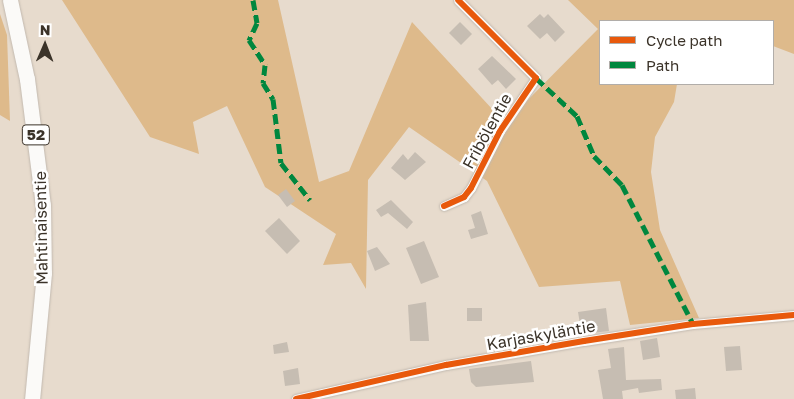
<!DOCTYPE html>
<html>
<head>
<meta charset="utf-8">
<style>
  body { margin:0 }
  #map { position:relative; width:794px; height:399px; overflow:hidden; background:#e7dbcd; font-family:"Golos Text",sans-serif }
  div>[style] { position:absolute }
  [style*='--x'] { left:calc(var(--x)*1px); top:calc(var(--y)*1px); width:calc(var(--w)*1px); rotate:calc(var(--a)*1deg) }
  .forest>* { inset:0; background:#deba8b }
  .building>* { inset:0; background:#c6bdb2 }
  .roads { filter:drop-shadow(0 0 1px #c2b9af) drop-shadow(0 0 1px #c2b9af) }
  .street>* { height:9px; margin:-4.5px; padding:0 4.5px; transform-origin:4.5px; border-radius:4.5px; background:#fbfaf8 }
  .primary>* { height:15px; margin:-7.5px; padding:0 7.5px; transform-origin:7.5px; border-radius:7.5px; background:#fbfaf8 }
  .quiet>* { height:5px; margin-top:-2.5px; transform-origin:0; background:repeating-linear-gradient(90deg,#00873e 0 10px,transparent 0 15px) }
  .cycleway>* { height:6px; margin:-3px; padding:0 3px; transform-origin:3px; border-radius:3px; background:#e8590c }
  span { translate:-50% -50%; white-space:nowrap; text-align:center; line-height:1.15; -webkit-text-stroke:5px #fff; paint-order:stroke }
  .shield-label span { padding:1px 4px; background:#fff; border:1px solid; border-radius:4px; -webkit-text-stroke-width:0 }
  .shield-label { font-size:15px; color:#3b3329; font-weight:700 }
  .street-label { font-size:16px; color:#3b3329 }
  .legend { position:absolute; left:599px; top:20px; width:175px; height:65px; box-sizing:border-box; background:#fff; border:1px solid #b1ada9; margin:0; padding:6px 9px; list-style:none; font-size:15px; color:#3b3329 }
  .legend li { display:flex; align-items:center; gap:10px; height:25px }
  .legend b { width:25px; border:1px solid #b1ada9 }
  .north { position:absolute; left:20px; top:20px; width:50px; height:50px; -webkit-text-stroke:4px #fff; paint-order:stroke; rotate:1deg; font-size:14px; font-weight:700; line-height:20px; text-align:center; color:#3b3329 }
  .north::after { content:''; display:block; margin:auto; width:18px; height:22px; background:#3b3329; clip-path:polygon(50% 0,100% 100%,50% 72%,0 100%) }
</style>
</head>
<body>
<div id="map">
  <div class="forest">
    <div style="clip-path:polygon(62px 0,278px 0,319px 182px,349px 171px,412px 22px,505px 123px,598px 29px,568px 0,794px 0,794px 54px,773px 46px,773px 21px,600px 21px,600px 84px,677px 84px,674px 102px,655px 137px,651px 172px,660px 230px,699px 318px,630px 325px,620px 281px,539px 287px,487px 181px,409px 127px,368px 180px,366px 289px,351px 263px,323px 265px,336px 234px,265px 187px,227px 106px,193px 122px,199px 154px,150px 137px)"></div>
    <div style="clip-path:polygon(0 14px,7px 35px,10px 121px,0 115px)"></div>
  </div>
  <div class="building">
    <div style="clip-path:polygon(540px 14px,544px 18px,548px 14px,565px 32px,555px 42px,547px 33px,540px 39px,527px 26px)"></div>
    <div style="clip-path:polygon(460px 22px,472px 34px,461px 45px,449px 33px)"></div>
    <div style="clip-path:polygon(492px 56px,516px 79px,506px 89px,498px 80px,492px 85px,478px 69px)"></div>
    <div style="clip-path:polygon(415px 152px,426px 162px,405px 180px,391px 168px,403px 154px,408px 160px)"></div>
    <div style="clip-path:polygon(286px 189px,295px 201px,287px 207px,278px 195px)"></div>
    <div style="clip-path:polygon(391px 200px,413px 222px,407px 229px,388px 213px,381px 217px,376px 210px)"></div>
    <div style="clip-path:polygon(481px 211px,488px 234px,471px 239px,468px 230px,475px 228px,471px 215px)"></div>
    <div style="clip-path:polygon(279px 218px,300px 241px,287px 254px,265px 231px)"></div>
    <div style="clip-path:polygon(424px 241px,439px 277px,421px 284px,406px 248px)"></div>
    <div style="clip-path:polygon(377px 247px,390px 264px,375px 271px,367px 251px)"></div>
    <div style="clip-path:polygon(426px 302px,429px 341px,410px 341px,408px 305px)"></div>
    <div style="clip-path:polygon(467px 308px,482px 308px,482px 321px,467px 321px)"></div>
    <div style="clip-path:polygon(606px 308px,609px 331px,592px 333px,591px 322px,580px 324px,578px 312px)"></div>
    <div style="clip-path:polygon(657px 338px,660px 357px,643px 360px,640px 341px)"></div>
    <div style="clip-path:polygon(287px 342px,289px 352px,274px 354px,273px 345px)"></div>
    <div style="clip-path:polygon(740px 346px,742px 370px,726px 371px,724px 347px)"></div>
    <div style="clip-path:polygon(624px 347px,626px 380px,661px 379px,662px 390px,639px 393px,638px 388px,622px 391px,623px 399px,603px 399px,598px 370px,611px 368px,608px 349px)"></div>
    <div style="clip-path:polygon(531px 361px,534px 382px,476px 387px,471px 382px,469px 369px)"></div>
    <div style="clip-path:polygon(298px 368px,300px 384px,285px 386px,283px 371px)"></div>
    <div style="clip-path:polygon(695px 388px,696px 399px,676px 399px,675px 390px)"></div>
  </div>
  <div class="roads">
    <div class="street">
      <div style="--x:444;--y:206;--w:22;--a:-24"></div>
      <div style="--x:464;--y:197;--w:11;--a:-52"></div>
      <div style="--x:471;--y:188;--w:64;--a:-63"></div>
      <div style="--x:500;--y:131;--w:64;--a:-55.8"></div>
      <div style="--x:536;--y:78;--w:110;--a:-135"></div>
      <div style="--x:296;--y:399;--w:154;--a:-12.8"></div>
      <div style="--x:446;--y:365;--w:140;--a:-9.9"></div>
      <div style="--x:584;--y:341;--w:110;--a:-8.9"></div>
      <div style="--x:693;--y:324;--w:101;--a:-5.1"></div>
    </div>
    <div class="primary">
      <div style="--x:10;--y:0;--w:81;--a:77.9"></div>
      <div style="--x:27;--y:79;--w:127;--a:82.8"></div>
      <div style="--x:43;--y:205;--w:68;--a:89.2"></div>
      <div style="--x:44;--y:273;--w:127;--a:95.4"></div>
    </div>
  </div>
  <div class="quiet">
    <div style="--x:253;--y:0;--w:23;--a:80"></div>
    <div style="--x:257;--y:23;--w:19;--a:115"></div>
    <div style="--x:249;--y:40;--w:30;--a:57"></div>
    <div style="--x:265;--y:65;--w:18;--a:96"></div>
    <div style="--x:263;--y:83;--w:19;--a:58"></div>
    <div style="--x:273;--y:99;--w:64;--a:82.9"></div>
    <div style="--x:281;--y:163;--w:47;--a:51.9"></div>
    <div style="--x:536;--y:78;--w:56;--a:42.8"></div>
    <div style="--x:577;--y:116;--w:43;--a:67"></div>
    <div style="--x:594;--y:156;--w:40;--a:46"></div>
    <div style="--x:622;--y:185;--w:156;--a:62.9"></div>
  </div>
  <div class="cycleway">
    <div style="--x:444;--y:206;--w:22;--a:-24"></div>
    <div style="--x:464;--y:197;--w:11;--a:-52"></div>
    <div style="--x:471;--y:188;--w:64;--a:-63"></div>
    <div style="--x:500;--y:131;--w:64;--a:-55.8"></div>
    <div style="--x:536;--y:78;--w:110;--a:-135"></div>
    <div style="--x:296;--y:399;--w:154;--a:-12.8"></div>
    <div style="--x:446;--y:365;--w:140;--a:-9.9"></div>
    <div style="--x:584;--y:341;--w:110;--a:-8.9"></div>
    <div style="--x:693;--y:324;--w:101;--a:-5.1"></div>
  </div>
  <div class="shield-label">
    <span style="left:36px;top:135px">52</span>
  </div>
  <div class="street-label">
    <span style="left:487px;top:131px;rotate:-61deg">Fribölentie</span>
    <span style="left:41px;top:228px;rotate:-91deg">Mahtinaisentie</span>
    <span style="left:541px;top:335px;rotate:-10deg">Karjaskyläntie</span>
  </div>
  <ul class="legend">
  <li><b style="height:6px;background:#e8590c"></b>Cycle path</li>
  <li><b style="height:6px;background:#00873e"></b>Path</li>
  </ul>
  <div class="north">N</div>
</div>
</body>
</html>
